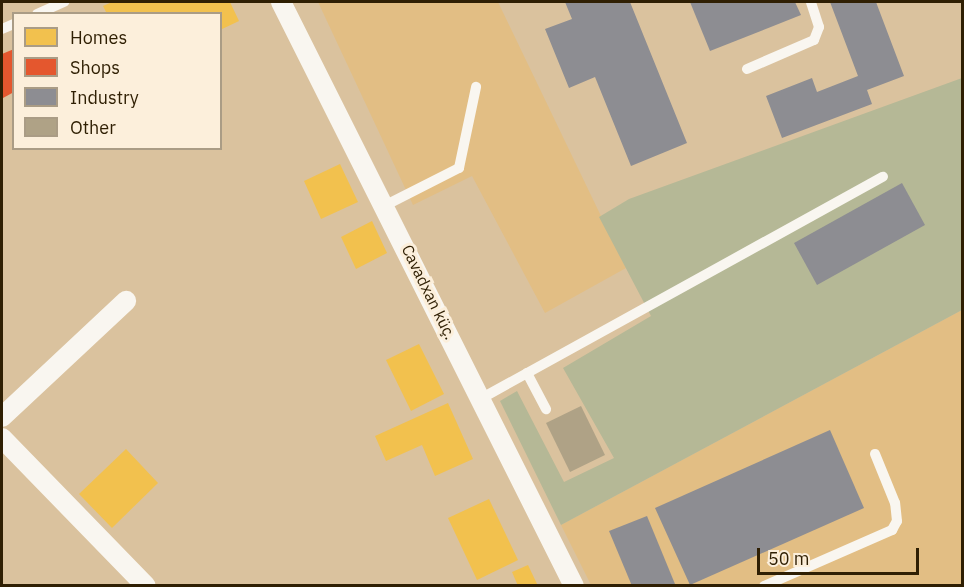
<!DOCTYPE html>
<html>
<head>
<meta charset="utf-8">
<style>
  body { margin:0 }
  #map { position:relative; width:964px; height:587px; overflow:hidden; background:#dac29e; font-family:"IBM Plex Sans",sans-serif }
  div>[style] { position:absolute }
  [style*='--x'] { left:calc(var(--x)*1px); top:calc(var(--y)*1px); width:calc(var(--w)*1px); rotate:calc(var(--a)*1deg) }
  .built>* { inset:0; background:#e2be84 }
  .green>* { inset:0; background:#b5b896 }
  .homes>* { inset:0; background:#f2c14e }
  .shops>* { inset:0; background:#e4572e }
  .industry>* { inset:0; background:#8d8d92 }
  .building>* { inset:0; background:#afa286 }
  .lane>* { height:10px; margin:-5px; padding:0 5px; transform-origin:5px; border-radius:5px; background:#f9f6f0 }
  .street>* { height:20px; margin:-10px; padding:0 10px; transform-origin:10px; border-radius:10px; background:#f9f6f0 }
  span { translate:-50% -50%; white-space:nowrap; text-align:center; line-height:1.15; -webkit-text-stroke:6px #fcefdb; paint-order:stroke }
  .street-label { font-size:16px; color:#2f1f03 }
  .frame { position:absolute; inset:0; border:3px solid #2f1f03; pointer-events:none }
  .legend { position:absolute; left:12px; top:12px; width:210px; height:138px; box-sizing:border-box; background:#fcefdb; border:2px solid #aa9c85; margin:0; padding:8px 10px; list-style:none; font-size:18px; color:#2f1f03 }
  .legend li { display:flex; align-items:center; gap:12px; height:30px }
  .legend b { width:30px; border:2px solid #aa9c85 }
  .scale { position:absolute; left:757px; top:548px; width:162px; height:27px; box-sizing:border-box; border:3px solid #2f1f03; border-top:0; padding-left:8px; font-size:18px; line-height:21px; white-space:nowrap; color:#2f1f03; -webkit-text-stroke:4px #fcefdb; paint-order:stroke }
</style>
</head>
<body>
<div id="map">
  <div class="built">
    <div style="clip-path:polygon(318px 2px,498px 2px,626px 268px,545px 313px,472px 176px,413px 205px)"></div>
    <div style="clip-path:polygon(962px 310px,962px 585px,591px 585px,561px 525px)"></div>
  </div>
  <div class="green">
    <div style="clip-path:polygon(962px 78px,962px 310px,561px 525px,500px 401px,517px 391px,564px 482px,614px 458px,563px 368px,651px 316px,599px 217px,629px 199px)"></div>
  </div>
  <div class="homes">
    <div style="clip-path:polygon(112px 2px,230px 2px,239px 21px,220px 30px,220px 14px,107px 14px,103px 6px)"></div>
    <div style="clip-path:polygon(340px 164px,358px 202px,321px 219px,304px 181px)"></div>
    <div style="clip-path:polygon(372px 221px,387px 253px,356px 269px,341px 237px)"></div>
    <div style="clip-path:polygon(419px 344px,444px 394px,411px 411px,386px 360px)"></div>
    <div style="clip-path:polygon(448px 403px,473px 459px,435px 476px,422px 445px,386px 461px,375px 436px)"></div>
    <div style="clip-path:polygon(126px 449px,158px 483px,112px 528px,79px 494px)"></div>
    <div style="clip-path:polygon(489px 499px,518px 560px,477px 580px,448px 518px)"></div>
    <div style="clip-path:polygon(528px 565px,538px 586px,518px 586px,512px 572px)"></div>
  </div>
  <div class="shops">
    <div style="clip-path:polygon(14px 49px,14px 92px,3px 98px,2px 54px)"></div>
  </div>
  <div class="industry">
    <div style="clip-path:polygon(565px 2px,630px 2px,687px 143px,631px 166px,595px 77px,569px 88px,545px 29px,572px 19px)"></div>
    <div style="clip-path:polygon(690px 2px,795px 2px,801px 15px,710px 51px)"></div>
    <div style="clip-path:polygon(830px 2px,876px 2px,904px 76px,867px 90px,872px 104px,782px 138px,766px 96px,812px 78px,817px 92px,858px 76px)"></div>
    <div style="clip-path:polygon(902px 183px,925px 225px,817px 285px,794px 243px)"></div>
    <div style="clip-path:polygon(830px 430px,864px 508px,690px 585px,655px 508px)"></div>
    <div style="clip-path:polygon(647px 516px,675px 584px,671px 586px,632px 586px,609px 531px)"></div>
  </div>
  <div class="building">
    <div style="clip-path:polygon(581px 406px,605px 455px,570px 472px,546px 423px)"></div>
  </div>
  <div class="lane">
    <div style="--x:37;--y:14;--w:30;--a:-24"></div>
    <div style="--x:2;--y:29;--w:13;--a:-23"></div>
    <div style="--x:747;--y:69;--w:73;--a:-23.4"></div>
    <div style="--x:814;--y:40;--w:14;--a:-69"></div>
    <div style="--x:819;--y:27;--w:26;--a:-108"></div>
    <div style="--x:386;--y:205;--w:82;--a:-26.9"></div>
    <div style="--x:459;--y:168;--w:83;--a:-78.1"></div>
    <div style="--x:527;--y:373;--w:41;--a:62.2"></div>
    <div style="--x:482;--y:398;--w:458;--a:-28.9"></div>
    <div style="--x:764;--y:586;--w:140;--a:-23.6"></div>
    <div style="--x:892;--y:530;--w:10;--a:-61"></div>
    <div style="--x:897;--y:521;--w:18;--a:-96"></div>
    <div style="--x:895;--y:503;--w:53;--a:-112.2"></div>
  </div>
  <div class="street">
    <div style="--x:281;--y:2;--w:653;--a:63.36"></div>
    <div style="--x:2;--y:417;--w:170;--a:-43.1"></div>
    <div style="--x:2;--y:438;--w:206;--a:45.8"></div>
  </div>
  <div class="street-label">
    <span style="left:429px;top:292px;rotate:64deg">Cavadxan küç.</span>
  </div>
  <div class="frame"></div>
  <ul class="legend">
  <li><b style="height:16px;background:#f2c14e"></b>Homes</li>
  <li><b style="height:16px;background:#e4572e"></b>Shops</li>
  <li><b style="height:16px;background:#8d8d92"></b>Industry</li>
  <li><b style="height:16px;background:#afa286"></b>Other</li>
  </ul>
  <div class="scale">50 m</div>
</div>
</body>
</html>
